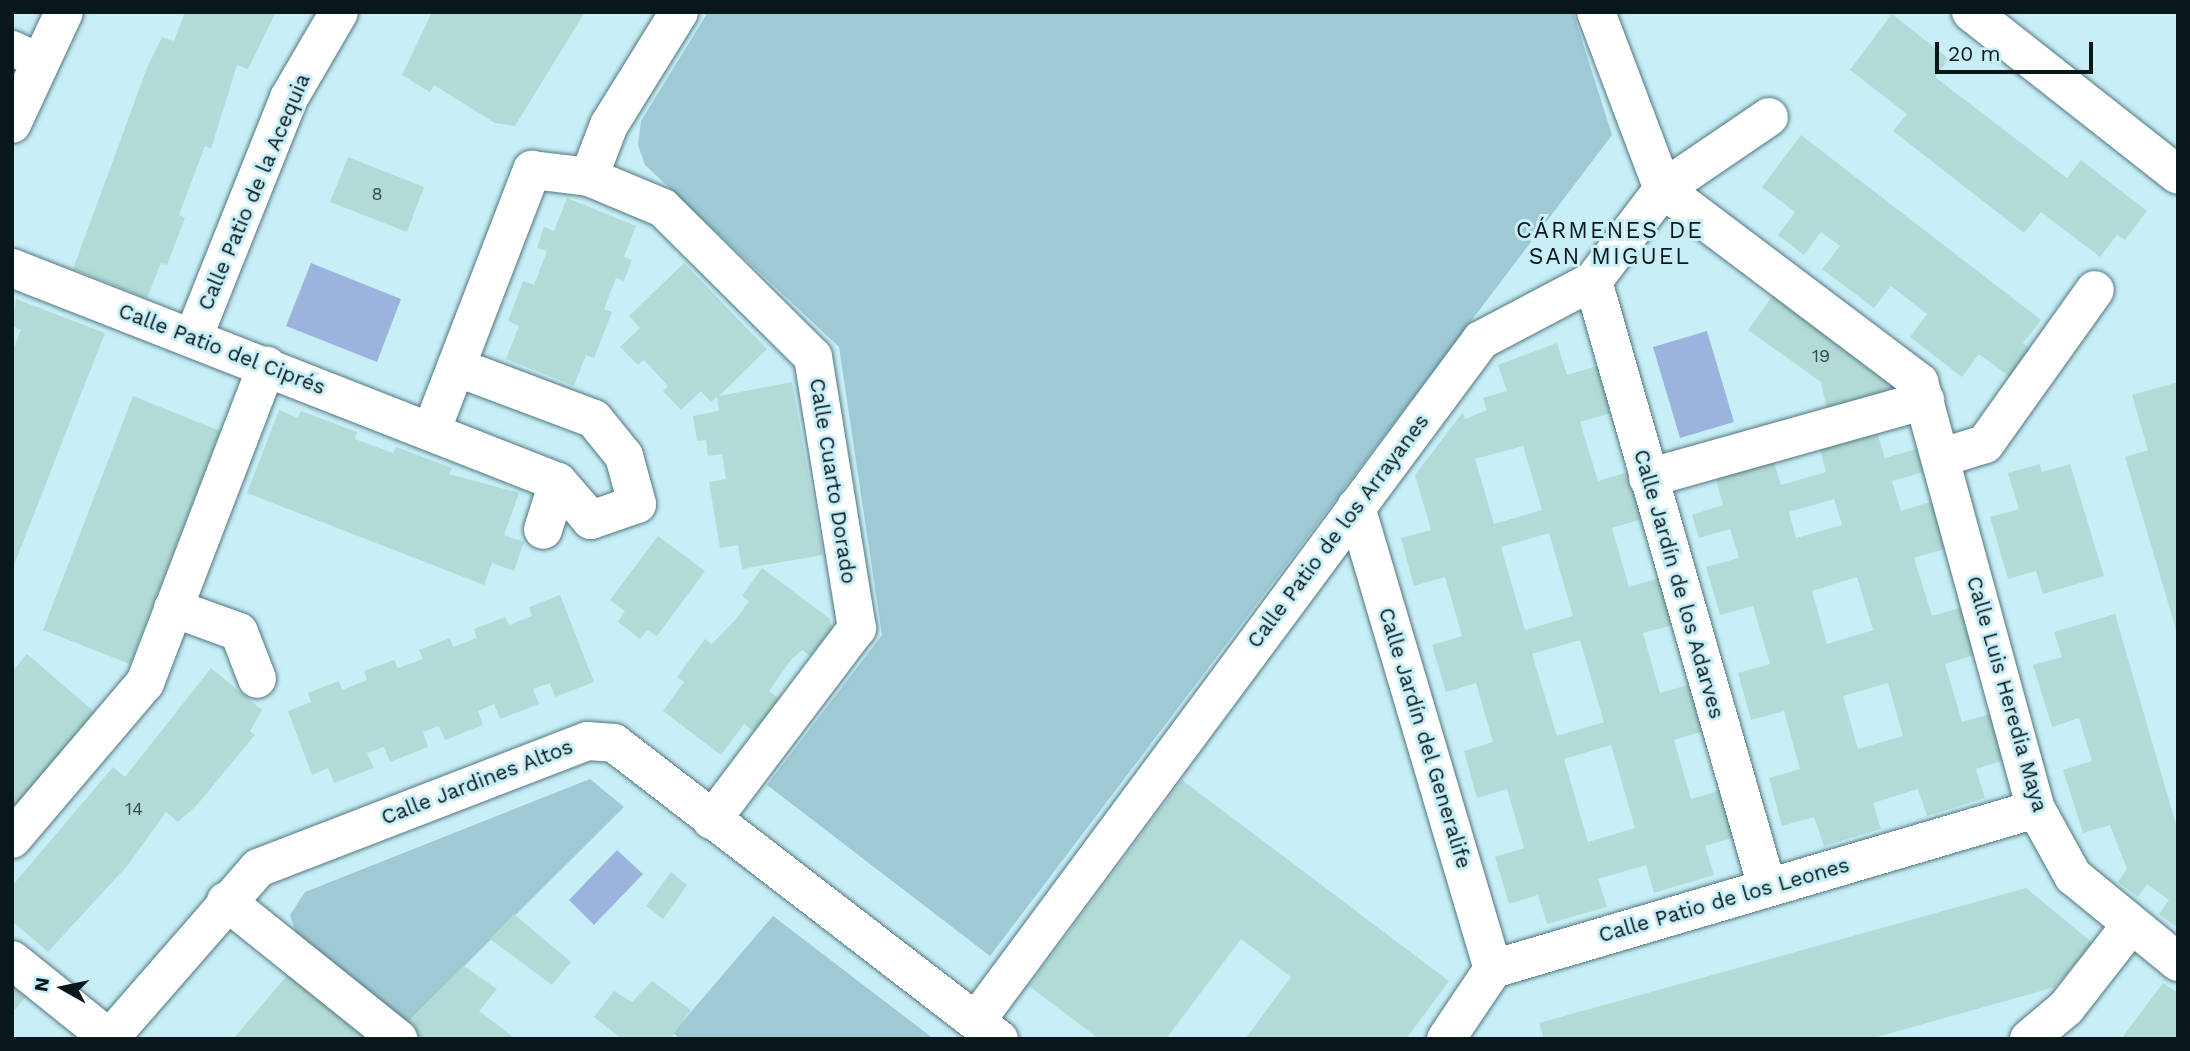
<!DOCTYPE html>
<html>
<head>
<meta charset="utf-8">
<style>
  body { margin:0 }
  #map { position:relative; width:2190px; height:1051px; overflow:hidden; background:#c8eff8; font-family:"Work Sans",sans-serif }
  div>[style] { position:absolute }
  [style*='--x'] { left:calc(var(--x)*1px); top:calc(var(--y)*1px); width:calc(var(--w)*1px); rotate:calc(var(--a)*1deg) }
  .green>* { inset:0; background:#9dcad5 }
  .water>* { inset:0; background:#9cb4dd }
  .building>* { inset:0; background:#b2dbd7 }
  .roads { filter:drop-shadow(0 0 2px #52767e) drop-shadow(0 0 2px #52767e) }
  .pedestrian>* { height:35px; margin:-17.5px; padding:0 17.5px; transform-origin:17.5px; border-radius:17.5px; background:#fff }
  .minor>* { height:38px; margin:-19px; padding:0 19px; transform-origin:19px; border-radius:19px; background:#fff }
  .tertiary>* { height:38px; margin:-19px; padding:0 19px; transform-origin:19px; border-radius:19px; background:#fff }
  span { translate:-50% -50%; white-space:nowrap; text-align:center; line-height:1.15; -webkit-text-stroke:6px #c8eff8; paint-order:stroke }
  .number-label { font-size:18px; color:#33484a }
  .number-label span { -webkit-text-stroke-width:0 }
  .street-label { font-size:21px; color:#09171b }
  .neighbourhood-label { font-size:23px; color:#09171b; letter-spacing:2px }
  .frame { position:absolute; inset:0; border:14px solid #09171b; pointer-events:none }
  .north { position:absolute; left:28px; top:953px; width:70px; height:70px; -webkit-text-stroke:5px #c8eff8; paint-order:stroke; rotate:279deg; font-size:19px; font-weight:700; line-height:28px; text-align:center; color:#09171b }
  .north::after { content:''; display:block; margin:auto; width:24px; height:32px; background:#09171b; clip-path:polygon(50% 0,100% 100%,50% 72%,0 100%) }
  .scale { position:absolute; left:1935px; top:42px; width:158px; height:32px; box-sizing:border-box; border:4px solid #09171b; border-top:0; padding-left:9px; font-size:21px; line-height:24px; white-space:nowrap; color:#09171b; -webkit-text-stroke:5px #c8eff8; paint-order:stroke }
</style>
</head>
<body>
<div id="map">
  <div class="green">
    <div style="clip-path:polygon(708px 12px,1573px 12px,1612px 135px,990px 956px,767px 785px,882px 635px,839px 347px,645px 165px,638px 145px,641px 121px)"></div>
    <div style="clip-path:polygon(590px 779px,624px 807px,405px 1025px,296px 933px,290px 915px,305px 892px)"></div>
    <div style="clip-path:polygon(773px 916px,934px 1039px,680px 1039px,673px 1033px)"></div>
  </div>
  <div class="water">
    <div style="clip-path:polygon(311px 263px,401px 299px,377px 362px,286px 326px)"></div>
    <div style="clip-path:polygon(1707px 331px,1734px 422px,1680px 438px,1653px 347px)"></div>
    <div style="clip-path:polygon(617px 850px,643px 874px,594px 925px,569px 900px)"></div>
  </div>
  <div class="building">
    <div style="clip-path:polygon(185px 12px,276px 12px,248px 69px,237px 65px,211px 149px,205px 146px,179px 215px,185px 218px,167px 265px,161px 263px,147px 298px,73px 269px,147px 68px,162px 37px,174px 41px)"></div>
    <div style="clip-path:polygon(432px 12px,585px 12px,515px 126px,495px 123px,434px 85px,430px 92px,402px 75px)"></div>
    <div style="clip-path:polygon(1892px 14px,1949px 59px,1935px 77px,2067px 178px,2081px 160px,2147px 211px,2125px 240px,2117px 235px,2100px 257px,2041px 212px,2024px 233px,1893px 131px,1907px 114px,1850px 70px)"></div>
    <div style="clip-path:polygon(1801px 135px,2041px 320px,2023px 343px,2031px 350px,2010px 377px,1979px 354px,1962px 377px,1910px 337px,1927px 314px,1891px 286px,1874px 308px,1822px 269px,1840px 246px,1821px 232px,1804px 255px,1778px 235px,1795px 212px,1762px 187px)"></div>
    <div style="clip-path:polygon(348px 157px,424px 187px,407px 232px,330px 202px)"></div>
    <div style="clip-path:polygon(567px 198px,636px 226px,624px 257px,632px 260px,624px 281px,616px 278px,604px 309px,612px 312px,594px 358px,586px 355px,574px 386px,506px 359px,519px 326px,508px 321px,523px 281px,534px 285px,547px 251px,537px 248px,544px 227px,554px 231px)"></div>
    <div style="clip-path:polygon(684px 263px,767px 349px,719px 396px,792px 382px,823px 555px,742px 569px,738px 545px,720px 548px,709px 482px,726px 479px,722px 454px,708px 456px,706px 440px,697px 441px,693px 416px,719px 411px,717px 397px,711px 402px,701px 391px,681px 410px,663px 391px,668px 386px,644px 360px,638px 365px,620px 347px,640px 328px,629px 316px)"></div>
    <div style="clip-path:polygon(1774px 294px,1904px 392px,1828px 415px,1821px 382px,1748px 330px)"></div>
    <div style="clip-path:polygon(16px 299px,105px 333px,12px 570px,12px 352px,21px 330px,12px 326px)"></div>
    <div style="clip-path:polygon(evenodd,1557px 343px,1567px 375px,1597px 366px,1611px 413px,1580px 422px,1598px 481px,1628px 472px,1642px 519px,1612px 528px,1629px 587px,1659px 578px,1673px 625px,1643px 633px,1660px 693px,1691px 684px,1704px 731px,1674px 740px,1691px 799px,1722px 790px,1735px 837px,1705px 846px,1714px 875px,1654px 893px,1646px 865px,1598px 879px,1607px 907px,1547px 924px,1538px 895px,1509px 904px,1495px 857px,1524px 848px,1507px 789px,1477px 798px,1464px 751px,1493px 742px,1476px 683px,1446px 692px,1432px 645px,1462px 636px,1445px 577px,1414px 586px,1401px 538px,1431px 530px,1415px 475px,1463px 412px,1465px 419px,1487px 410px,1483px 398px,1507px 391px,1498px 365px,1557px 343px,1523px 446px,1542px 510px,1494px 524px,1475px 459px,1523px 446px,1557px 343px,1549px 533px,1573px 616px,1525px 630px,1501px 547px,1549px 533px,1557px 343px,1580px 640px,1604px 722px,1557px 736px,1532px 654px,1580px 640px,1557px 343px,1611px 745px,1635px 828px,1588px 842px,1564px 759px,1611px 745px)"></div>
    <div style="clip-path:polygon(2178px 382px,2178px 633px,2177px 633px,2125px 457px,2148px 450px,2132px 395px)"></div>
    <div style="clip-path:polygon(133px 396px,220px 431px,130px 664px,43px 630px)"></div>
    <div style="clip-path:polygon(279px 410px,298px 418px,301px 411px,357px 432px,355px 439px,393px 453px,396px 447px,452px 468px,449px 474px,519px 493px,504px 535px,524px 542px,514px 571px,492px 563px,484px 585px,247px 493px)"></div>
    <div style="clip-path:polygon(evenodd,1876px 429px,1885px 458px,1917px 449px,1924px 472px,1892px 481px,1901px 511px,1933px 501px,1947px 548px,1914px 558px,1932px 616px,1963px 607px,1977px 654px,1945px 664px,1962px 722px,1994px 713px,2008px 759px,1976px 769px,1985px 798px,1927px 816px,1918px 789px,1873px 803px,1881px 829px,1824px 846px,1814px 817px,1782px 826px,1769px 778px,1800px 769px,1784px 711px,1751px 720px,1738px 673px,1770px 664px,1753px 606px,1720px 615px,1706px 567px,1739px 558px,1730px 529px,1699px 538px,1692px 515px,1723px 505px,1715px 476px,1773px 459px,1781px 485px,1826px 472px,1819px 446px,1876px 429px,1834px 499px,1842px 525px,1796px 538px,1789px 512px,1834px 499px,1876px 429px,1857px 577px,1873px 630px,1827px 644px,1812px 591px,1857px 577px,1876px 429px,1888px 683px,1903px 736px,1858px 749px,1843px 696px,1888px 683px)"></div>
    <div style="clip-path:polygon(2040px 464px,2042px 472px,2070px 464px,2104px 576px,2043px 594px,2036px 571px,2008px 579px,1990px 517px,2019px 509px,2008px 473px)"></div>
    <div style="clip-path:polygon(658px 536px,705px 571px,657px 636px,647px 630px,640px 639px,618px 622px,625px 611px,610px 600px)"></div>
    <div style="clip-path:polygon(762px 568px,830px 619px,832px 628px,810px 656px,802px 650px,791px 660px,769px 691px,779px 699px,754px 732px,744px 724px,721px 755px,663px 711px,684px 682px,677px 677px,705px 639px,712px 644px,736px 619px,749px 601px,742px 596px)"></div>
    <div style="clip-path:polygon(560px 595px,594px 682px,555px 697px,550px 683px,533px 689px,539px 704px,500px 719px,494px 704px,478px 711px,483px 725px,445px 740px,439px 726px,423px 732px,428px 747px,390px 762px,384px 747px,367px 753px,374px 768px,334px 783px,328px 768px,312px 775px,288px 711px,311px 702px,308px 693px,339px 681px,342px 690px,367px 680px,364px 671px,394px 660px,398px 668px,423px 659px,419px 650px,450px 638px,453px 647px,477px 638px,474px 629px,505px 617px,509px 625px,532px 616px,529px 607px)"></div>
    <div style="clip-path:polygon(2115px 614px,2177px 828px,2178px 928px,2159px 914px,2169px 900px,2147px 884px,2138px 897px,2118px 882px,2127px 869px,2110px 825px,2083px 833px,2063px 770px,2092px 761px,2079px 718px,2052px 727px,2033px 665px,2062px 657px,2054px 632px)"></div>
    <div style="clip-path:polygon(27px 654px,98px 715px,12px 814px,12px 672px)"></div>
    <div style="clip-path:polygon(211px 668px,262px 710px,250px 731px,255px 735px,197px 805px,178px 822px,166px 812px,128px 865px,48px 952px,12px 921px,12px 886px,113px 767px,125px 777px)"></div>
    <div style="clip-path:polygon(1182px 780px,1449px 981px,1406px 1039px,1245px 1039px,1291px 977px,1241px 939px,1166px 1039px,1099px 1039px,1029px 986px)"></div>
    <div style="clip-path:polygon(671px 872px,687px 885px,663px 919px,646px 906px)"></div>
    <div style="clip-path:polygon(2026px 888px,2093px 943px,2055px 987px,1870px 1039px,1544px 1039px,1539px 1023px)"></div>
    <div style="clip-path:polygon(514px 914px,571px 962px,552px 985px,490px 939px)"></div>
    <div style="clip-path:polygon(464px 966px,497px 989px,479px 1011px,516px 1039px,422px 1039px,405px 1025px)"></div>
    <div style="clip-path:polygon(290px 972px,369px 1039px,233px 1039px)"></div>
    <div style="clip-path:polygon(12px 978px,30px 992px,12px 1013px)"></div>
    <div style="clip-path:polygon(652px 981px,691px 1010px,670px 1039px,622px 1039px,594px 1017px,614px 991px,632px 1002px)"></div>
    <div style="clip-path:polygon(2163px 983px,2178px 993px,2178px 1039px,2121px 1039px)"></div>
  </div>
  <div class="roads">
    <div class="pedestrian">
      <div style="--x:12;--y:48;--w:31;--a:25"></div>
    </div>
    <div class="minor">
      <div style="--x:1596;--y:12;--w:189;--a:69.3"></div>
      <div style="--x:1663;--y:189;--w:321;--a:37"></div>
      <div style="--x:1919;--y:382;--w:443;--a:74.7"></div>
      <div style="--x:2036;--y:809;--w:77;--a:61.1"></div>
      <div style="--x:2073;--y:876;--w:136;--a:39.3"></div>
      <div style="--x:589;--y:177;--w:56;--a:-69"></div>
      <div style="--x:609;--y:125;--w:133;--a:-58.2"></div>
      <div style="--x:12;--y:268;--w:586;--a:21.4"></div>
      <div style="--x:558;--y:482;--w:50;--a:107.4"></div>
      <div style="--x:1593;--y:281;--w:630;--a:73.98"></div>
      <div style="--x:193;--y:338;--w:258;--a:-68.2"></div>
      <div style="--x:289;--y:98;--w:99;--a:-59.8"></div>
      <div style="--x:456;--y:367;--w:147;--a:20.6"></div>
      <div style="--x:594;--y:419;--w:48;--a:51"></div>
      <div style="--x:624;--y:456;--w:50;--a:74.8"></div>
      <div style="--x:637;--y:504;--w:49;--a:160.8"></div>
      <div style="--x:591;--y:520;--w:50;--a:-131"></div>
      <div style="--x:432;--y:429;--w:278;--a:-68.9"></div>
      <div style="--x:532;--y:170;--w:57;--a:7"></div>
      <div style="--x:589;--y:177;--w:80;--a:22.7"></div>
      <div style="--x:663;--y:208;--w:211;--a:44.8"></div>
      <div style="--x:813;--y:357;--w:275;--a:80.8"></div>
      <div style="--x:857;--y:628;--w:241;--a:127.1"></div>
      <div style="--x:1943;--y:457;--w:44;--a:-17.2"></div>
      <div style="--x:1985;--y:444;--w:189;--a:-54.5"></div>
      <div style="--x:1648;--y:478;--w:288;--a:-15.7"></div>
      <div style="--x:1356;--y:507;--w:482;--a:73.5"></div>
      <div style="--x:173;--y:608;--w:70;--a:20"></div>
      <div style="--x:239;--y:632;--w:50;--a:69"></div>
      <div style="--x:12;--y:839;--w:205;--a:-49.6"></div>
      <div style="--x:145;--y:683;--w:340;--a:-69"></div>
      <div style="--x:226;--y:901;--w:221;--a:38.7"></div>
      <div style="--x:12;--y:960;--w:124;--a:38.8"></div>
      <div style="--x:976;--y:1021;--w:848;--a:-53.44"></div>
      <div style="--x:1481;--y:340;--w:127;--a:-27.8"></div>
      <div style="--x:1593;--y:281;--w:116;--a:-52.7"></div>
      <div style="--x:1663;--y:189;--w:128;--a:-34.2"></div>
      <div style="--x:109;--y:1039;--w:227;--a:-48.9"></div>
      <div style="--x:258;--y:868;--w:353;--a:-21.1"></div>
      <div style="--x:587;--y:741;--w:27;--a:4"></div>
      <div style="--x:614;--y:743;--w:486;--a:37.6"></div>
      <div style="--x:1446;--y:1039;--w:84;--a:-56.1"></div>
      <div style="--x:1493;--y:969;--w:566;--a:-16.42"></div>
      <div style="--x:2029;--y:1039;--w:48;--a:-40"></div>
      <div style="--x:2066;--y:1008;--w:104;--a:-52"></div>
    </div>
    <div class="tertiary">
      <div style="--x:1971;--y:12;--w:263;--a:38.2"></div>
      <div style="--x:12;--y:124;--w:123;--a:-65.1"></div>
    </div>
  </div>
  <div class="number-label">
    <span style="left:377px;top:194px">8</span>
    <span style="left:1821px;top:356px">19</span>
    <span style="left:134px;top:809px">14</span>
  </div>
  <div class="street-label">
    <span style="left:254px;top:192px;rotate:-67deg">Calle Patio de la Acequia</span>
    <span style="left:222px;top:349px;rotate:21deg">Calle Patio del Ciprés</span>
    <span style="left:833px;top:481px;rotate:81deg">Calle Cuarto Dorado</span>
    <span style="left:1338px;top:531px;rotate:-53deg">Calle Patio de los Arrayanes</span>
    <span style="left:1679px;top:584px;rotate:74deg">Calle Jardín de los Adarves</span>
    <span style="left:2007px;top:694px;rotate:74deg">Calle Luis Heredia Maya</span>
    <span style="left:1425px;top:738px;rotate:73deg">Calle Jardín del Generalife</span>
    <span style="left:477px;top:782px;rotate:-21deg">Calle Jardines Altos</span>
    <span style="left:1724px;top:900px;rotate:-16deg">Calle Patio de los Leones</span>
  </div>
  <div class="neighbourhood-label">
    <span style="left:1610px;top:244px">CÁRMENES DE<br>SAN MIGUEL</span>
  </div>
  <div class="frame"></div>
  <div class="north">N</div>
  <div class="scale">20 m</div>
</div>
</body>
</html>
